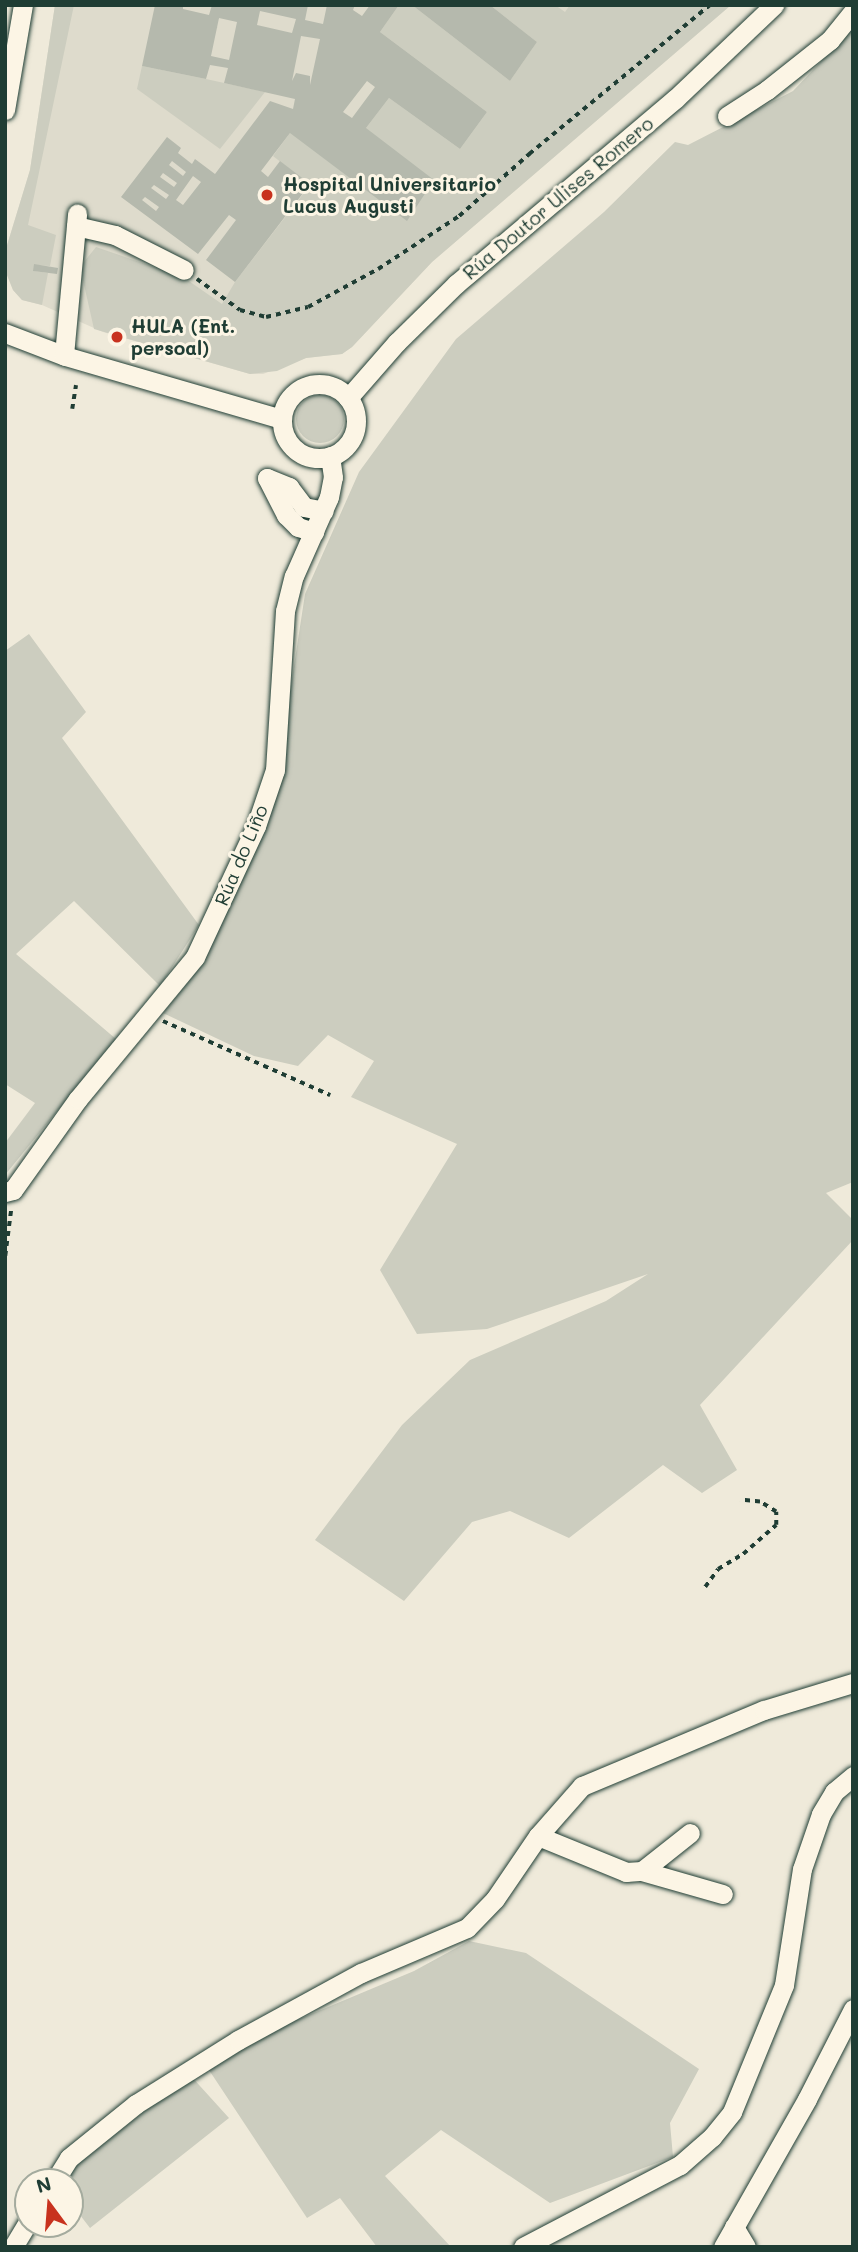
<!DOCTYPE html>
<html>
<head>
<meta charset="utf-8">
<style>
  body { margin:0 }
  #map { position:relative; width:858px; height:2252px; overflow:hidden; background:#efeada; font-family:Mali,sans-serif }
  div>[style] { position:absolute }
  [style*='--x'] { left:calc(var(--x)*1px); top:calc(var(--y)*1px); width:calc(var(--w)*1px); rotate:calc(var(--a)*1deg) }
  .built>* { inset:0; background:#dedbcc }
  .green>* { inset:0; background:#cccdbf }
  .round { border-radius:50% }
  .building>* { inset:0; background:#b5b9ad }
  .path>* { height:3.5px; margin-top:-1.75px; transform-origin:0; background:repeating-linear-gradient(90deg,#1f3d34 0 5px,transparent 0 10px) }
  .roads { filter:drop-shadow(0 0 2px #1f3d34) drop-shadow(0 0 2px #1f3d34) }
  .minor>* { height:19px; margin:-9.5px; padding:0 9.5px; transform-origin:9.5px; border-radius:9.5px; background:#fcf5e5 }
  .minor>.ring { margin:-9.5px; padding:0; box-sizing:content-box; background:none; border:19px solid #fcf5e5; border-radius:50% }
  .dots>* { width:19px; height:19px; translate:-50% -50%; box-sizing:border-box; border:4px solid #fcf5e5; border-radius:50% }
  span { translate:-50% -50%; white-space:nowrap; text-align:center; line-height:1.15; -webkit-text-stroke:6px #fcf5e5; paint-order:stroke }
  .poi-label { font-size:19px; color:#1f3d34; font-weight:700 }
  .left { translate:0 -50%; text-align:left }
  .street-label { font-size:19px; color:#1f3d34 }
  .frame { position:absolute; inset:0; border:7px solid #1f3d34; pointer-events:none }
  .north { position:absolute; left:14px; top:2168px; width:70px; height:70px; box-sizing:border-box; background:#fcf5e5; border:2px solid #a4ab9e; border-radius:50%; rotate:344deg; font-size:19px; font-weight:700; line-height:28px; text-align:center; color:#1f3d34 }
  .north::after { content:''; display:block; margin:auto; width:24px; height:32px; background:#c8321e; clip-path:polygon(50% 0,100% 100%,50% 72%,0 100%) }
</style>
</head>
<body>
<div id="map">
  <div class="built">
    <div style="clip-path:polygon(55px 5px,731px 5px,432px 262px,352px 347px,342px 354px,306px 358px,263px 374px,250px 374px,103px 332px,42px 305px,22px 300px,13px 290px,7px 275px,5px 252px,30px 170px)"></div>
  </div>
  <div class="green">
    <div style="clip-path:polygon(55px 5px,74px 5px,28px 225px,56px 235px,50px 266px,34px 265px,34px 271px,48px 273px,42px 305px,22px 300px,13px 290px,7px 275px,5px 252px,30px 170px)"></div>
    <div style="clip-path:polygon(399px 5px,412px 5px,510px 81px,537px 42px,490px 5px,555px 5px,565px 12px,570px 5px,731px 5px,432px 262px,352px 347px,342px 354px,306px 358px,277px 371px,250px 374px,94px 329px,80px 267px,96px 247px,183px 277px,222px 304px,235px 282px,310px 185px,273px 156px,290px 133px,366px 128px,389px 98px,460px 149px,487px 112px,380px 32px)"></div>
    <div style="clip-path:polygon(853px 28px,853px 1182px,826px 1193px,853px 1220px,853px 1240px,700px 1405px,737px 1470px,702px 1493px,663px 1465px,569px 1538px,510px 1511px,472px 1522px,404px 1601px,315px 1540px,402px 1425px,470px 1360px,606px 1301px,648px 1274px,487px 1329px,417px 1334px,380px 1270px,457px 1144px,351px 1097px,374px 1061px,328px 1035px,298px 1066px,254px 1056px,163px 1013px,200px 967px,240px 880px,279px 764px,305px 594px,359px 472px,456px 339px,604px 212px,675px 142px,688px 145px,793px 91px)"></div>
    <div style="clip-path:polygon(142px 66px,206px 79px,265px 92px,220px 149px,137px 89px)"></div>
    <div class="round" style="left:296px;top:395px;width:48px;height:48px"></div>
    <div style="clip-path:polygon(29px 634px,86px 712px,62px 738px,199px 925px,160px 986px,74px 901px,16px 954px,116px 1039px,5px 1175px,5px 1143px,35px 1103px,5px 1084px,5px 651px)"></div>
    <div style="clip-path:polygon(469px 1941px,526px 1953px,699px 2069px,670px 2123px,673px 2157px,550px 2203px,441px 2130px,385px 2176px,451px 2247px,377px 2247px,340px 2198px,307px 2218px,209px 2070px,266px 2033px,414px 1971px)"></div>
    <div style="clip-path:polygon(190px 2075px,229px 2118px,90px 2228px,70px 2202px,70px 2182px,61px 2182px,72px 2169px)"></div>
  </div>
  <div class="building">
    <div style="clip-path:polygon(evenodd,155px 5px,183px 5px,183px 9px,209px 15px,212px 5px,308px 5px,305px 20px,323px 24px,327px 5px,355px 5px,353px 10px,362px 16px,370px 5px,399px 5px,380px 32px,487px 112px,460px 149px,389px 98px,366px 128px,434px 180px,407px 221px,290px 133px,261px 171px,268px 177px,280px 161px,310px 184px,235px 282px,206px 260px,236px 220px,229px 215px,198px 254px,121px 197px,167px 137px,181px 148px,178px 153px,192px 164px,195px 159px,215px 174px,270px 101px,293px 109px,295px 99px,224px 83px,228px 68px,210px 65px,206px 79px,142px 66px,155px 5px,260px 11px,296px 19px,292px 33px,257px 25px,260px 11px,155px 5px,219px 18px,237px 22px,229px 60px,211px 56px,219px 18px,155px 5px,301px 36px,320px 39px,310px 85px,310px 76px,296px 73px,292px 81px,301px 36px,155px 5px,367px 81px,375px 87px,352px 118px,343px 112px,367px 81px,155px 5px,172px 161px,186px 172px,183px 176px,169px 165px,172px 161px,155px 5px,163px 173px,177px 183px,174px 187px,160px 177px,163px 173px,155px 5px,193px 176px,201px 182px,183px 205px,176px 200px,193px 176px,155px 5px,154px 185px,169px 195px,166px 199px,151px 188px,154px 185px,155px 5px,145px 197px,159px 207px,156px 211px,142px 200px,145px 197px)"></div>
    <div style="clip-path:polygon(412px 5px,490px 5px,537px 42px,510px 81px)"></div>
    <div style="clip-path:polygon(34px 264px,58px 268px,57px 274px,33px 271px)"></div>
  </div>
  <div class="path">
    <div style="--x:197;--y:279;--w:53;--a:35.8"></div>
    <div style="--x:240;--y:310;--w:27;--a:15"></div>
    <div style="--x:266;--y:317;--w:43;--a:-13.4"></div>
    <div style="--x:308;--y:307;--w:80;--a:-28.5"></div>
    <div style="--x:378;--y:269;--w:97;--a:-33.2"></div>
    <div style="--x:459;--y:216;--w:94;--a:-41.5"></div>
    <div style="--x:529;--y:154;--w:234;--a:-39.5"></div>
    <div style="--x:72;--y:409;--w:24;--a:-81"></div>
    <div style="--x:163;--y:1021;--w:183;--a:23.9"></div>
    <div style="--x:5;--y:1256;--w:47;--a:-82.7"></div>
    <div style="--x:705;--y:1587;--w:22;--a:-54"></div>
    <div style="--x:718;--y:1569;--w:29;--a:-31"></div>
    <div style="--x:743;--y:1554;--w:44;--a:-41.3"></div>
    <div style="--x:776;--y:1525;--w:13;--a:-90"></div>
    <div style="--x:776;--y:1512;--w:19;--a:-148"></div>
    <div style="--x:760;--y:1502;--w:20;--a:-174"></div>
  </div>
  <div class="roads">
    <div class="minor">
      <div style="--x:5;--y:110;--w:107;--a:-80.3"></div>
      <div style="--x:727;--y:116;--w:48;--a:-33"></div>
      <div style="--x:767;--y:90;--w:80;--a:-38.4"></div>
      <div style="--x:830;--y:40;--w:36;--a:-51"></div>
      <div style="--x:76;--y:226;--w:40;--a:13"></div>
      <div style="--x:115;--y:235;--w:77;--a:26.9"></div>
      <div style="--x:5;--y:333;--w:64;--a:21"></div>
      <div style="--x:65;--y:356;--w:226;--a:16.2"></div>
      <div style="--x:64;--y:355;--w:142;--a:-84.7"></div>
      <div class="ring" style="left:282px;top:384px;width:55px;height:55px"></div>
      <div style="--x:348;--y:398;--w:74;--a:-48.8"></div>
      <div style="--x:397;--y:342;--w:83;--a:-44.5"></div>
      <div style="--x:456;--y:284;--w:287;--a:-40.2"></div>
      <div style="--x:675;--y:99;--w:137;--a:-43.5"></div>
      <div style="--x:267;--y:478;--w:42;--a:62.8"></div>
      <div style="--x:286;--y:515;--w:17;--a:45"></div>
      <div style="--x:298;--y:527;--w:17;--a:17"></div>
      <div style="--x:267;--y:478;--w:24;--a:22"></div>
      <div style="--x:289;--y:487;--w:25;--a:53"></div>
      <div style="--x:304;--y:507;--w:20;--a:11"></div>
      <div style="--x:5;--y:1192;--w:8;--a:-14"></div>
      <div style="--x:13;--y:1190;--w:112;--a:-54.5"></div>
      <div style="--x:78;--y:1099;--w:184;--a:-50.5"></div>
      <div style="--x:195;--y:957;--w:145;--a:-65"></div>
      <div style="--x:256;--y:826;--w:59;--a:-71.3"></div>
      <div style="--x:275;--y:770;--w:159;--a:-86.4"></div>
      <div style="--x:285;--y:611;--w:36;--a:-76"></div>
      <div style="--x:294;--y:576;--w:86;--a:-66.1"></div>
      <div style="--x:329;--y:497;--w:20;--a:-79"></div>
      <div style="--x:333;--y:477;--w:21;--a:-98"></div>
      <div style="--x:538;--y:1836;--w:95;--a:22.2"></div>
      <div style="--x:626;--y:1872;--w:16;--a:-4"></div>
      <div style="--x:642;--y:1871;--w:84;--a:15.9"></div>
      <div style="--x:642;--y:1871;--w:61;--a:-38.4"></div>
      <div style="--x:54;--y:2182;--w:28;--a:-58"></div>
      <div style="--x:69;--y:2158;--w:86;--a:-38.9"></div>
      <div style="--x:136;--y:2104;--w:120;--a:-32.1"></div>
      <div style="--x:238;--y:2040;--w:140;--a:-28.6"></div>
      <div style="--x:361;--y:1973;--w:115;--a:-23"></div>
      <div style="--x:467;--y:1928;--w:40;--a:-46"></div>
      <div style="--x:495;--y:1899;--w:76;--a:-55.7"></div>
      <div style="--x:538;--y:1836;--w:67;--a:-48.7"></div>
      <div style="--x:582;--y:1786;--w:197;--a:-22.7"></div>
      <div style="--x:764;--y:1710;--w:93;--a:-16.9"></div>
      <div style="--x:734;--y:2227;--w:23;--a:59"></div>
      <div style="--x:13;--y:2247;--w:29;--a:-59"></div>
      <div style="--x:523;--y:2247;--w:177;--a:-27.6"></div>
      <div style="--x:680;--y:2165;--w:43;--a:-41.2"></div>
      <div style="--x:712;--y:2137;--w:32;--a:-51"></div>
      <div style="--x:732;--y:2112;--w:137;--a:-67.7"></div>
      <div style="--x:784;--y:1985;--w:117;--a:-81.2"></div>
      <div style="--x:802;--y:1869;--w:58;--a:-70.9"></div>
      <div style="--x:821;--y:1814;--w:26;--a:-59"></div>
      <div style="--x:834;--y:1792;--w:25;--a:-40"></div>
      <div style="--x:723;--y:2247;--w:170;--a:-60.4"></div>
      <div style="--x:807;--y:2099;--w:101;--a:-62.9"></div>
    </div>
  </div>
  <div class="dots">
    <div style="left:267px;top:195px;background:#c8321e"></div>
    <div style="left:117px;top:337px;background:#c8321e"></div>
  </div>
  <div class="poi-label">
    <span class="left" style="left:283px;top:195px">Hospital Universitario<br>Lucus Augusti</span>
    <span class="left" style="left:131px;top:337px">HULA (Ent.<br>persoal)</span>
  </div>
  <div class="street-label">
    <span style="left:558px;top:198px;rotate:-40deg">Rúa Doutor Ulises Romero</span>
    <span style="left:241px;top:855px;rotate:-67deg">Rúa do Liño</span>
  </div>
  <div class="frame"></div>
  <div class="north">N</div>
</div>
</body>
</html>
